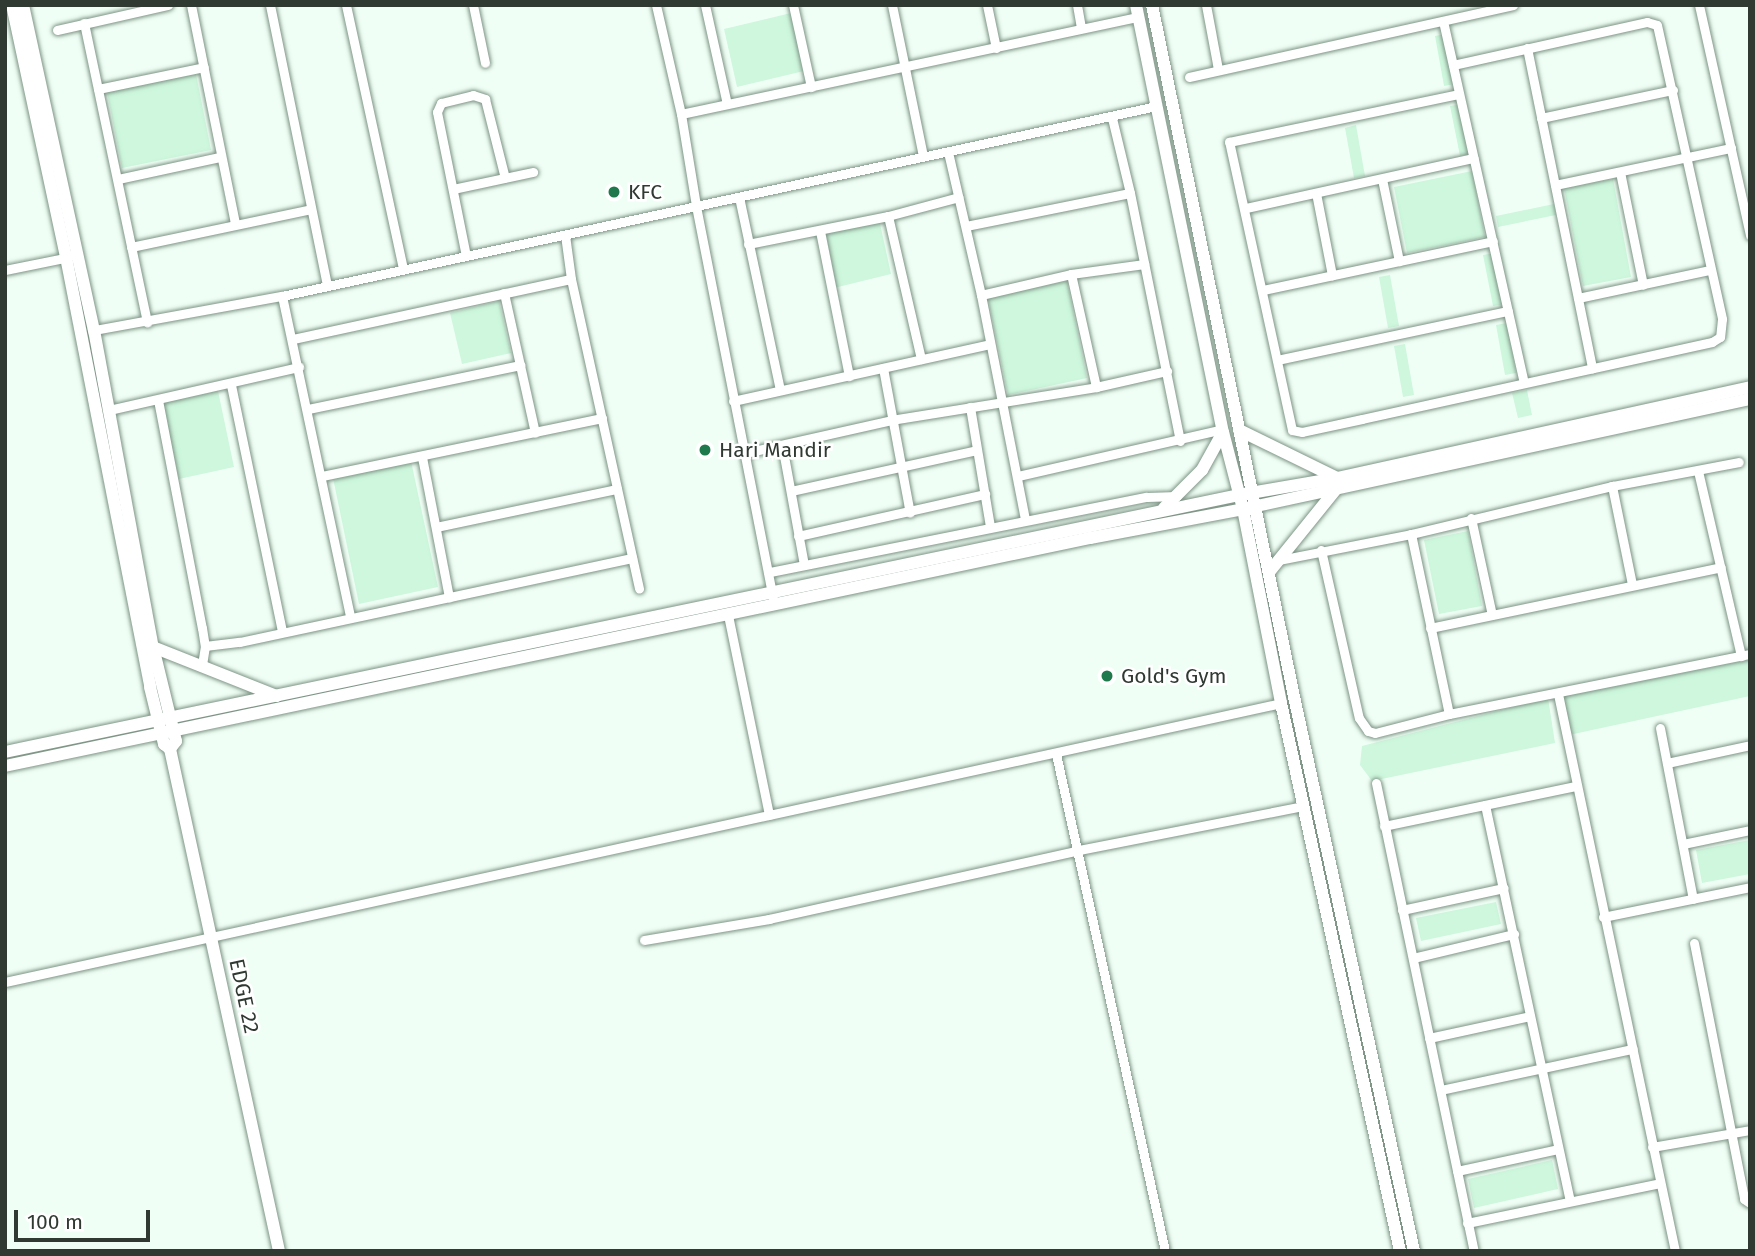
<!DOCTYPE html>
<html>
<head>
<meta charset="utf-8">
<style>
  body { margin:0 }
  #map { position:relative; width:1755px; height:1256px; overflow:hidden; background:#f0fff5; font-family:"Fira Sans",sans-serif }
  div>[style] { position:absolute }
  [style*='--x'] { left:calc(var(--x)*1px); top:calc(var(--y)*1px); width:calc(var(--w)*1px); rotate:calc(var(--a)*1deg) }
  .green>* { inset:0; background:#cef7dd }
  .roads { filter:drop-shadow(0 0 2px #7d9485) drop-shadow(0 0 2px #7d9485) }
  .minor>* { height:9px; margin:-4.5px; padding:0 4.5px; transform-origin:4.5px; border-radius:4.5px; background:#fff }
  .secondary>* { height:12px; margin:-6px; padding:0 6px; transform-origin:6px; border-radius:6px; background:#fff }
  .dots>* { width:19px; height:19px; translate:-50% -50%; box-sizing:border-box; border:4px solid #fff; border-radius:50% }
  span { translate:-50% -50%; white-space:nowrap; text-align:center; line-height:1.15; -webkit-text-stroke:5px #fff; paint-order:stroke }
  .poi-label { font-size:21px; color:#303a33 }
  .left { translate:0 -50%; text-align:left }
  .street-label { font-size:21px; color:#303a33 }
  .frame { position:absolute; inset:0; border:7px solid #303a33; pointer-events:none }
  .scale { position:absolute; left:14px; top:1210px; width:136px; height:32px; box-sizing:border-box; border:4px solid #303a33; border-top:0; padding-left:9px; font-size:21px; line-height:24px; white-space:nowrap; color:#303a33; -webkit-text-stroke:5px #fff; paint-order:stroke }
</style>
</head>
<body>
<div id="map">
  <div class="green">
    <div style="clip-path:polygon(791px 13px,804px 71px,737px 87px,724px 29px)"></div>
    <div style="clip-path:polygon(1446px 34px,1455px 84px,1444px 86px,1435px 36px)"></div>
    <div style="clip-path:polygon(196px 74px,211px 150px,122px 168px,107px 92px)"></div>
    <div style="clip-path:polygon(1462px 104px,1471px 154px,1460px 156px,1450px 106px)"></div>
    <div style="clip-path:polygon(1356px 125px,1365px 176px,1354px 178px,1345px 128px)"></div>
    <div style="clip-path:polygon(1472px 171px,1485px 237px,1407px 253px,1394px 187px)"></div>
    <div style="clip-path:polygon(1613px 179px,1631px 277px,1583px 286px,1564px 188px)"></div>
    <div style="clip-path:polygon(1554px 204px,1556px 215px,1498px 227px,1496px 216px)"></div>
    <div style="clip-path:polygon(879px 219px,891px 274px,834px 288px,822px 232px)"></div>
    <div style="clip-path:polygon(1495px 253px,1504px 304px,1493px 306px,1483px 255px)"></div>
    <div style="clip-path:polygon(1390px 275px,1399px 326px,1388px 328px,1379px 277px)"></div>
    <div style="clip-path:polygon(1067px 281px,1087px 378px,1008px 395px,988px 298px)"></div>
    <div style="clip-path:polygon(499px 301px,511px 353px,462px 364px,450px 313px)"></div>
    <div style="clip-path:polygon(1507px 323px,1516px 373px,1505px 375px,1496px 325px)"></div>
    <div style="clip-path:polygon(1405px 344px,1414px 395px,1403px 397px,1394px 346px)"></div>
    <div style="clip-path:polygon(1527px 390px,1532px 415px,1518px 418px,1512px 393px)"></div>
    <div style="clip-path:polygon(218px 391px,234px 467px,179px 479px,162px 403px)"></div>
    <div style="clip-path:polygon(411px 461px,438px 587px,359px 604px,333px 478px)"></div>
    <div style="clip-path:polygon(1468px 531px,1482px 606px,1439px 614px,1424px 540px)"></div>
    <div style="clip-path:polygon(1750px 657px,1750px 696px,1569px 735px,1560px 694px)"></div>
    <div style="clip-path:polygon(1548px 698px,1555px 743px,1372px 781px,1360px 765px,1362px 746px)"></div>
    <div style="clip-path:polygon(1750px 840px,1750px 874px,1702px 883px,1696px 850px)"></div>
    <div style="clip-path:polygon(1496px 902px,1501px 924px,1421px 941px,1416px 918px)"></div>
    <div style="clip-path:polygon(1552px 1160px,1558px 1189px,1474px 1208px,1468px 1179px)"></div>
  </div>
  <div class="roads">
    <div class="minor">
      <div style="--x:191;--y:5;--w:223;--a:78.6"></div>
      <div style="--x:270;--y:5;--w:285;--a:78.5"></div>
      <div style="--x:346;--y:5;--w:270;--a:77.8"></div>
      <div style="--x:473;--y:5;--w:59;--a:78.3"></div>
      <div style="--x:656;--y:5;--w:112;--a:77.1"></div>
      <div style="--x:681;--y:114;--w:93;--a:80.7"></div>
      <div style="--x:696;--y:206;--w:399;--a:78.9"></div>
      <div style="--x:705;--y:5;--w:101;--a:77.5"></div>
      <div style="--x:793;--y:5;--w:84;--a:77.6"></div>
      <div style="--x:892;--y:5;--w:154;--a:78.4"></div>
      <div style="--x:987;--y:5;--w:44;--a:78.2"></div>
      <div style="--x:1077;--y:5;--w:23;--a:80"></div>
      <div style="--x:1206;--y:5;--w:65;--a:79.4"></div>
      <div style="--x:1699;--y:5;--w:236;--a:77.5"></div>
      <div style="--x:1443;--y:21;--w:371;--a:77.4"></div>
      <div style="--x:84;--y:23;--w:306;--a:78.1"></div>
      <div style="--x:57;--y:30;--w:114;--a:-12.7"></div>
      <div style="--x:1527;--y:48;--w:327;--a:78.5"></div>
      <div style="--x:1453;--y:65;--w:199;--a:-12.5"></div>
      <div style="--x:1647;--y:22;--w:10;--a:17"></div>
      <div style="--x:1657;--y:25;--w:301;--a:77.5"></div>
      <div style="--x:1722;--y:319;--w:18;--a:96"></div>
      <div style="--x:1720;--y:337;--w:9;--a:148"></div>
      <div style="--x:1712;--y:342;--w:358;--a:167.6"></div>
      <div style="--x:1362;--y:419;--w:61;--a:167.8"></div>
      <div style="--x:1302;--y:432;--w:10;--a:-169"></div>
      <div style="--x:1292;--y:430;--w:295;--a:-102.3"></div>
      <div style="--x:1229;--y:142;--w:234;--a:-11.8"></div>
      <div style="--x:1189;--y:77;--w:332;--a:-12.5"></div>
      <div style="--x:98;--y:89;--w:108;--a:-11.7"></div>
      <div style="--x:681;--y:114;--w:467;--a:-12"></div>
      <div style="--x:1112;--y:118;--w:77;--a:76.5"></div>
      <div style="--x:1130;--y:193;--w:253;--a:78.6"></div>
      <div style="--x:1541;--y:118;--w:135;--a:-12"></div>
      <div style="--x:948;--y:152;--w:147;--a:77"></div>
      <div style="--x:981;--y:295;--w:229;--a:78.9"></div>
      <div style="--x:1620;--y:172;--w:115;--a:78.5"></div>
      <div style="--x:118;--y:179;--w:104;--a:-12.2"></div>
      <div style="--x:1382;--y:179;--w:84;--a:78.3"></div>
      <div style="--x:1555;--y:185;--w:180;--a:-11.9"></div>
      <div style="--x:453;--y:189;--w:82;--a:-12"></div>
      <div style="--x:1316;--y:193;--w:84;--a:79"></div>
      <div style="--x:739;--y:197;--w:197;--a:78"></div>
      <div style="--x:1246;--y:208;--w:233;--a:-12.4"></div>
      <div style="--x:888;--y:216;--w:147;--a:77"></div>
      <div style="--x:966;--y:226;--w:167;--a:-11.4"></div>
      <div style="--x:820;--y:231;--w:148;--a:78.7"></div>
      <div style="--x:565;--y:235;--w:44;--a:82.2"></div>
      <div style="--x:571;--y:279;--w:317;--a:77.6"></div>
      <div style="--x:748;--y:244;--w:143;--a:-11.3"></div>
      <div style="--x:888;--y:216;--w:73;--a:-15"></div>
      <div style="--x:131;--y:247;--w:184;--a:-11.9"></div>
      <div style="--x:466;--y:256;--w:147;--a:-101.4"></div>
      <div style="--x:437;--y:112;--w:10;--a:-66"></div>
      <div style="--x:441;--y:103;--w:33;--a:-14"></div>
      <div style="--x:473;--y:95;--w:13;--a:18"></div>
      <div style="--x:485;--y:99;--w:81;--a:75.8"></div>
      <div style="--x:5;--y:270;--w:65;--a:-11.5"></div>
      <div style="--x:1071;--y:274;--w:116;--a:77.5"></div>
      <div style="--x:1263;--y:290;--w:235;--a:-12"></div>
      <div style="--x:504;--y:293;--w:143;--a:77.5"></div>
      <div style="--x:981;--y:295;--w:92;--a:-13.1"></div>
      <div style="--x:1071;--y:274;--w:74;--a:-7.8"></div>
      <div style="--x:282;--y:296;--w:327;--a:78"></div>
      <div style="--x:1578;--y:298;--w:135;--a:-12"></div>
      <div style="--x:94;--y:330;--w:191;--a:-10.3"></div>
      <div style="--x:282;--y:296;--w:894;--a:-12.26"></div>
      <div style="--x:293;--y:339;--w:284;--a:-12.2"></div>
      <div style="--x:1277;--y:360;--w:236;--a:-12"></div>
      <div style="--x:883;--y:368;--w:147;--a:79.5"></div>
      <div style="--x:231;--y:385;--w:251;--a:78.3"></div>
      <div style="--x:158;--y:400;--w:232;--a:79.1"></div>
      <div style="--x:202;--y:628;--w:18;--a:81"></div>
      <div style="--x:205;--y:646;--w:18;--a:99"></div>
      <div style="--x:733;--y:401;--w:263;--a:-12.5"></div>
      <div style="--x:970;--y:407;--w:121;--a:80.5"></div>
      <div style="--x:308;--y:409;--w:217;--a:-11.7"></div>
      <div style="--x:109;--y:410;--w:195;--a:-12.8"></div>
      <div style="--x:782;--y:445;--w:122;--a:79.6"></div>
      <div style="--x:745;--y:453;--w:150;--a:-12.7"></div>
      <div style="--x:891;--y:420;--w:208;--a:-9.1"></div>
      <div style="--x:1096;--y:387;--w:73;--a:-12.7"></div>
      <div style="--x:422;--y:457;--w:143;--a:79.1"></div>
      <div style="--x:1698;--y:471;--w:190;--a:76.9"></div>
      <div style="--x:322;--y:476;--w:286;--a:-11.7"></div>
      <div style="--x:1018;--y:476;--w:210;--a:-12.9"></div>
      <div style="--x:1612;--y:486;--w:100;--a:78.5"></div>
      <div style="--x:791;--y:491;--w:190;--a:-12.4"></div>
      <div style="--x:1471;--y:518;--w:99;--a:77.8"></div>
      <div style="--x:436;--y:527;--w:185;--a:-11.9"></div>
      <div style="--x:1411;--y:534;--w:184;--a:78.1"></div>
      <div style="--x:798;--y:536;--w:192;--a:-12.7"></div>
      <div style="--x:1321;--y:550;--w:172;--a:77.3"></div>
      <div style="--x:1359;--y:718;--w:16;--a:55"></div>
      <div style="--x:1368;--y:731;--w:7;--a:16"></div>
      <div style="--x:1375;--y:733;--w:76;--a:-14.4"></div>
      <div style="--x:1449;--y:714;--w:307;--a:-11.3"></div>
      <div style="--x:1279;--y:560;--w:135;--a:-11.1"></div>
      <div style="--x:1411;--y:534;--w:207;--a:-13.4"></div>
      <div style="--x:1612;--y:486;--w:129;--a:-10.7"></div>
      <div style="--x:770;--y:572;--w:384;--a:-11.3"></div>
      <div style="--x:1147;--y:497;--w:30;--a:-2"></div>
      <div style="--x:728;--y:615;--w:204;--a:78.4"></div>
      <div style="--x:1430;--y:628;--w:297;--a:-11.8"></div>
      <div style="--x:205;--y:646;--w:35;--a:-7"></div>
      <div style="--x:240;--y:642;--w:401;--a:-12.1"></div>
      <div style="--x:1558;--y:694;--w:569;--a:78.14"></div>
      <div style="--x:1660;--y:728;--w:174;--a:79.1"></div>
      <div style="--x:1056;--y:754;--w:509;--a:77.63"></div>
      <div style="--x:1667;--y:763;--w:85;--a:-12.2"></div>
      <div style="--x:1376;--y:783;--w:478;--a:78.2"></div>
      <div style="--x:1485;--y:805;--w:405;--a:77.9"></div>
      <div style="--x:1384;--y:826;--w:196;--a:-11.8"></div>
      <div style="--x:1683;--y:844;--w:68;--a:-11.8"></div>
      <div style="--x:1402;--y:910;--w:104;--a:-12.2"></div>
      <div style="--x:1603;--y:917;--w:150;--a:-11.5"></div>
      <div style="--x:644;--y:940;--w:127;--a:-9.5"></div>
      <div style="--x:769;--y:919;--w:318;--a:-12.5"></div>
      <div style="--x:1079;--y:850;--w:229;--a:-11.1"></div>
      <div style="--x:1694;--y:943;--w:261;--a:78.9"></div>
      <div style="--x:1744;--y:1199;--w:7;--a:34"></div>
      <div style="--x:1413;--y:958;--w:104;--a:-13.4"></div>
      <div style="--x:5;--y:982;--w:1306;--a:-12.33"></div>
      <div style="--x:1429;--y:1038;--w:103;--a:-12.3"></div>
      <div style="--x:1441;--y:1090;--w:196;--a:-12.1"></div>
      <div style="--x:1652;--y:1147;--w:99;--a:-9.8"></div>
      <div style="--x:1457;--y:1171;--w:103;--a:-12.3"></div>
      <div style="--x:1467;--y:1223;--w:197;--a:-11.7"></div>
    </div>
    <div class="secondary">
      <div style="--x:12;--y:5;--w:258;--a:77.9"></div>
      <div style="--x:66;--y:257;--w:438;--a:78.9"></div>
      <div style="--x:150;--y:687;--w:59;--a:76.2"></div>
      <div style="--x:164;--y:744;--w:8;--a:40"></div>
      <div style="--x:23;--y:5;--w:333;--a:77.7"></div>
      <div style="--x:94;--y:330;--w:322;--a:79.5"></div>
      <div style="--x:153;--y:647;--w:97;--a:76.3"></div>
      <div style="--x:176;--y:741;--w:10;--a:127"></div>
      <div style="--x:1136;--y:5;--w:436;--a:78.5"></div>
      <div style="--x:1223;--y:432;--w:80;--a:75.4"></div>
      <div style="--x:1243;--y:509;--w:198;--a:78.9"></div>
      <div style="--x:1281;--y:703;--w:561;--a:77.75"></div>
      <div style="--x:1152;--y:5;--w:701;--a:78.4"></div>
      <div style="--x:1293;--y:692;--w:572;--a:77.79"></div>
      <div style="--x:1239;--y:430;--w:109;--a:26.1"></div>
      <div style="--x:1164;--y:508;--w:54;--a:-45"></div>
      <div style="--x:1202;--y:470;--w:43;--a:-61.1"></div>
      <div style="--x:1270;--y:571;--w:107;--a:-51.1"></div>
      <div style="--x:153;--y:647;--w:133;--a:21.6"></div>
      <div style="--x:170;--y:749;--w:514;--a:77.75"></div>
      <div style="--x:5;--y:752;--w:1260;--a:-11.76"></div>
      <div style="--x:1239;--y:495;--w:99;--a:-9.8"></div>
      <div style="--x:1337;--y:478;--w:423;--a:-12.4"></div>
      <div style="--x:5;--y:766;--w:1109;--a:-11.87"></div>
      <div style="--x:1090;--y:538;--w:156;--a:-10.7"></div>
      <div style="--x:1243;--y:509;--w:519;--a:-12.24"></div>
    </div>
  </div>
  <div class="dots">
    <div style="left:614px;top:192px;background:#1f794d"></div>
    <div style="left:705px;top:450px;background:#1f794d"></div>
    <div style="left:1107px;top:676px;background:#1f794d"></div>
  </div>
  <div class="poi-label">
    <span class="left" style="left:628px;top:192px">KFC</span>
    <span class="left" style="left:719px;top:450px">Hari Mandir</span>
    <span class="left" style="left:1121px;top:676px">Gold's Gym</span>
  </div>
  <div class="street-label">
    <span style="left:244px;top:996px;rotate:78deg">EDGE 22</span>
  </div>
  <div class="frame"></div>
  <div class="scale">100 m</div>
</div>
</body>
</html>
